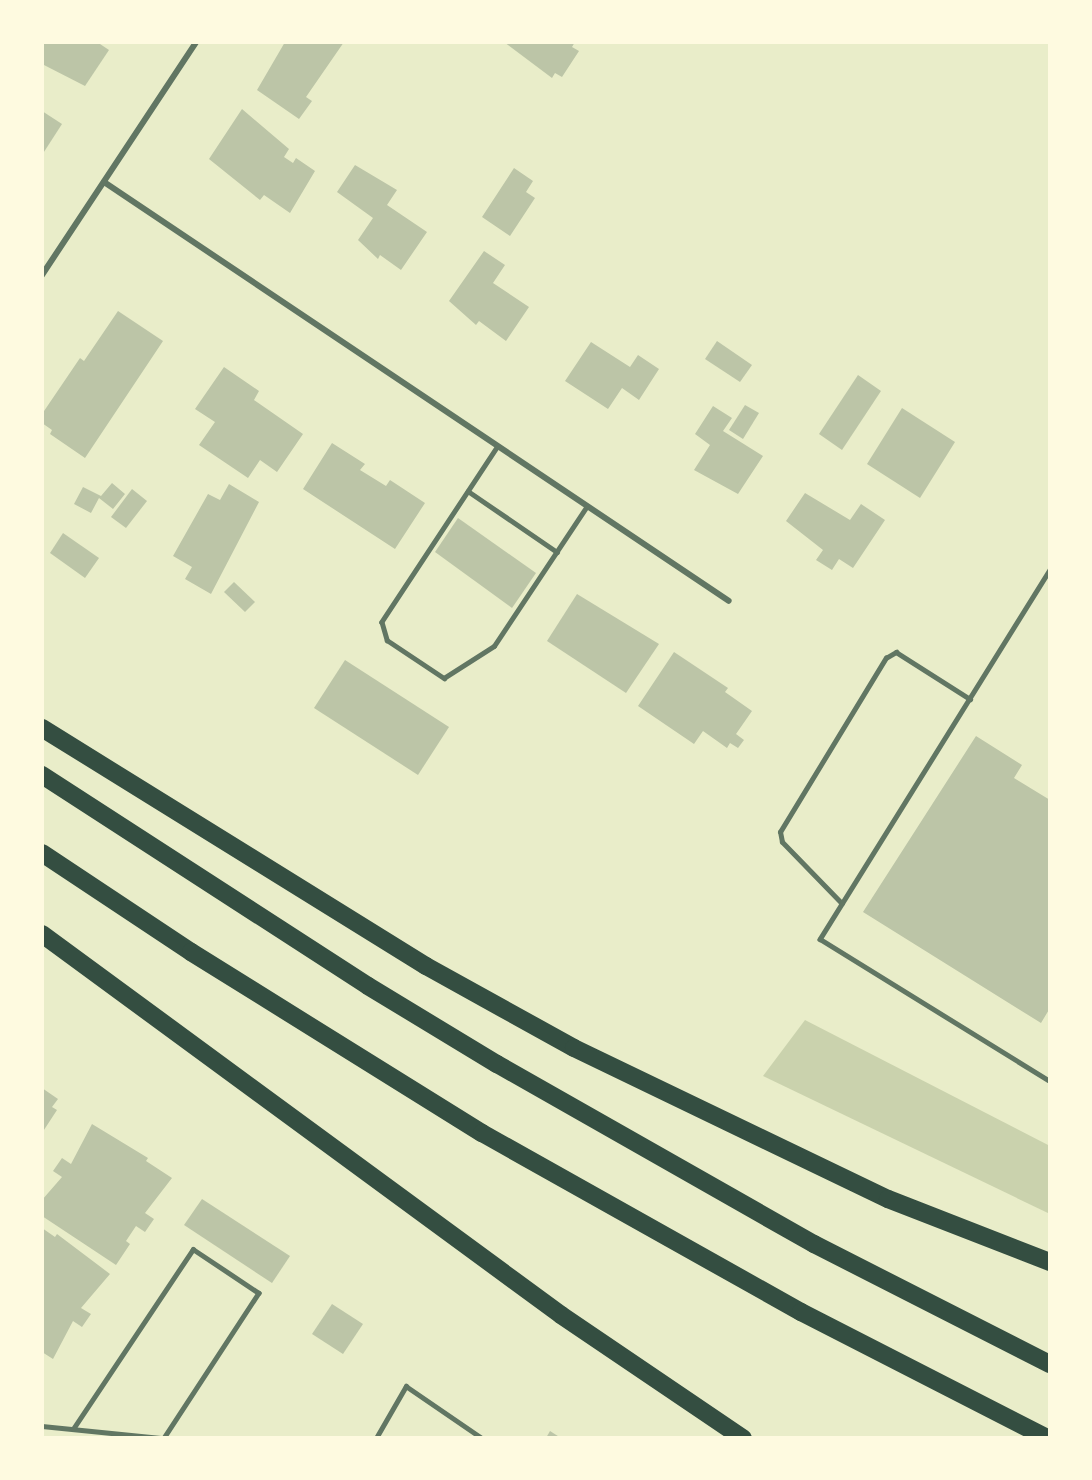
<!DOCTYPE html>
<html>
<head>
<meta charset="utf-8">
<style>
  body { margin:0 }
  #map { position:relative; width:1092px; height:1480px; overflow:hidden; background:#e9edc9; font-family:Commissioner,sans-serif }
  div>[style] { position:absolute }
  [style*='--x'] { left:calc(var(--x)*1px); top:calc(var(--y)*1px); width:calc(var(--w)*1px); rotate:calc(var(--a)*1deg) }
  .green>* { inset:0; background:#cad2ad }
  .building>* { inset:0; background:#bcc5a7 }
  .service>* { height:4.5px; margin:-2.25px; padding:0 2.25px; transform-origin:2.25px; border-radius:2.25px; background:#617663 }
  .minor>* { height:6px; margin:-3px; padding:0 3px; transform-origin:3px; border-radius:3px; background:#617663 }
  .motorway>* { height:18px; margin:-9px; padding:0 9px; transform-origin:9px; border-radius:9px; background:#344e41 }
  span { translate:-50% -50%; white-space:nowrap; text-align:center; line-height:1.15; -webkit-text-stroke:6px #fefae0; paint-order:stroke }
  .frame { position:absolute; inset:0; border:44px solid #fefae0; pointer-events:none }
</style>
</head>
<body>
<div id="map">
  <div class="green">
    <div style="clip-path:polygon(805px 1020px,1050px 1146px,1050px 1214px,763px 1076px)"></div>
  </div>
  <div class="building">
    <div style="clip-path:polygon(42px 42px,97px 42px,109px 50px,85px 86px,42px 64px)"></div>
    <div style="clip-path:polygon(285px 42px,344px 42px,306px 97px,312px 101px,299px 119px,257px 90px)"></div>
    <div style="clip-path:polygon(504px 42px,575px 42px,572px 47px,579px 51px,562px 77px,555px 73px,552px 78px)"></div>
    <div style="clip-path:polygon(242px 109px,289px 149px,284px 157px,293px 163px,296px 158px,315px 171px,290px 213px,264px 195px,260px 200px,209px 159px)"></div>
    <div style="clip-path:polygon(42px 111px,62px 124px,42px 155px)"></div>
    <div style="clip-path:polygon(355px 165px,397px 190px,387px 205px,427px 232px,401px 270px,380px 255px,378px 259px,358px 240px,373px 218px,337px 192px)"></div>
    <div style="clip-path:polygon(514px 168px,533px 181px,526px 192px,535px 198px,510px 236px,482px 217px)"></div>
    <div style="clip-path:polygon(484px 251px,505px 265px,493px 283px,529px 307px,506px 341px,479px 321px,476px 325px,449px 301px)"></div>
    <div style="clip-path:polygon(118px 311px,163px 341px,85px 458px,50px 434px,52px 430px,42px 423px,42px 414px,80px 358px,84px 361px)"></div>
    <div style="clip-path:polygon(717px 341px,752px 365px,740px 382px,705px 359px)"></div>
    <div style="clip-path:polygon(591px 342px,630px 367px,638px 355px,659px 369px,639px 400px,622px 388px,608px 409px,565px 381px)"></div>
    <div style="clip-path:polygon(224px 367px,259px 391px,254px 400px,303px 434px,277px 472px,260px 460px,248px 478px,199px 445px,215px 422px,195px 409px)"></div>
    <div style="clip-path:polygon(858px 375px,881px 391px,842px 450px,819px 434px)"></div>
    <div style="clip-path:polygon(745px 405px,759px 413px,743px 439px,729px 430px)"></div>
    <div style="clip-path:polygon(713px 406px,732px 418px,723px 431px,763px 456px,738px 494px,694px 470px,710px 445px,695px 434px)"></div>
    <div style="clip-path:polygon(902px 408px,955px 442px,920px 498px,867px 464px)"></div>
    <div style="clip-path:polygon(332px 443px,365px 464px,360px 470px,386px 486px,390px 480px,425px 503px,395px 549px,303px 489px)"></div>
    <div style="clip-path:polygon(112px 483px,125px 494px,113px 509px,99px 498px,91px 513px,74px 504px,83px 487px,101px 496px)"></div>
    <div style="clip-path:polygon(229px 484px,259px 502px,211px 594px,185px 579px,192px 567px,173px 556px,208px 494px,220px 500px)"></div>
    <div style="clip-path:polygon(132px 489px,147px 501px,126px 528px,111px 517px)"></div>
    <div style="clip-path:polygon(805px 493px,850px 520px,861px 504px,885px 520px,853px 568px,839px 559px,832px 570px,816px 560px,823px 550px,786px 521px)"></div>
    <div style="clip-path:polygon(458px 518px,536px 573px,512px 608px,435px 552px)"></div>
    <div style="clip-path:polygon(63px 533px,99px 558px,85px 578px,50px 553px)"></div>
    <div style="clip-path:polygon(234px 582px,255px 602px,245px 612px,224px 592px)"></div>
    <div style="clip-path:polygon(577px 594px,659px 644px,626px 693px,547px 641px)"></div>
    <div style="clip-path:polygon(674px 652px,728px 688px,725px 692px,752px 711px,736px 734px,744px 740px,738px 748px,730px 743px,727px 748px,703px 731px,694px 744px,638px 706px)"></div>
    <div style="clip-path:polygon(345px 660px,449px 727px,418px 775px,314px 708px)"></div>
    <div style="clip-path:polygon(976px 736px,1022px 765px,1014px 778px,1050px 800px,1050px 1008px,1041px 1023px,863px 912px)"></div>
    <div style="clip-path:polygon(42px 1088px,58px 1099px,52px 1107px,57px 1110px,42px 1133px)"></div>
    <div style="clip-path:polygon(92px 1124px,148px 1158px,146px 1161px,172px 1178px,145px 1213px,154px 1219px,145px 1232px,136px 1226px,126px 1241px,130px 1244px,116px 1265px,42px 1216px,42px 1200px,62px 1177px,53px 1171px,62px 1158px,71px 1164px)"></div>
    <div style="clip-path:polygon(202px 1199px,290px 1256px,272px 1283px,184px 1225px)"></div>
    <div style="clip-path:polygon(42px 1228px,55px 1237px,57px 1234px,110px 1274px,81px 1308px,91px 1314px,82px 1327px,73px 1321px,53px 1359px,42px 1352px)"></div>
    <div style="clip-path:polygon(332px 1304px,363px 1324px,343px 1354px,312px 1334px)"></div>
    <div style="clip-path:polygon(550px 1431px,561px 1438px,546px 1438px)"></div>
  </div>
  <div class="service">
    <div style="--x:498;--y:446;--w:211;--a:123.4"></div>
    <div style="--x:382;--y:622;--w:19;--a:74"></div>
    <div style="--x:387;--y:640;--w:69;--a:33.7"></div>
    <div style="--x:444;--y:678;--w:59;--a:-32.6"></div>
    <div style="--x:494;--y:646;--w:168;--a:-56.4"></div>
    <div style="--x:468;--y:491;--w:108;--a:34.4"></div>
    <div style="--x:1050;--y:570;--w:435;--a:121.9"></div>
    <div style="--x:820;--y:939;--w:270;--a:31.7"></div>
    <div style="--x:842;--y:904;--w:86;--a:-134.1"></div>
    <div style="--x:782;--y:842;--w:10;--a:-101"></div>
    <div style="--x:780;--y:832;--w:204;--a:-58.7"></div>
    <div style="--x:886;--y:658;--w:12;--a:-31"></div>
    <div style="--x:896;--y:652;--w:88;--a:32.4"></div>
    <div style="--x:42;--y:1426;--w:119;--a:5.8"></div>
    <div style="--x:73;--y:1429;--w:216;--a:-56.3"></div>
    <div style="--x:193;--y:1249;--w:79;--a:33.7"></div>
    <div style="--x:259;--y:1293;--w:173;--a:123.2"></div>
    <div style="--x:376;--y:1438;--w:60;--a:-60"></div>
    <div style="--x:406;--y:1386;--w:92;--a:34.4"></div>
  </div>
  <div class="minor">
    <div style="--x:104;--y:182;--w:752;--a:33.84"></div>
    <div style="--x:42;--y:275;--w:279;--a:-56.5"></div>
  </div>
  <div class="motorway">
    <div style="--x:42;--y:728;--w:452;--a:31.8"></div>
    <div style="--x:426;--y:966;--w:169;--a:29"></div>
    <div style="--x:574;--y:1048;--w:348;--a:25.7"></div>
    <div style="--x:888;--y:1199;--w:174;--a:21.3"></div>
    <div style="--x:42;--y:775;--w:388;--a:32.9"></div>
    <div style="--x:368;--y:986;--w:151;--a:31.2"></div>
    <div style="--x:497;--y:1064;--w:365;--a:29.6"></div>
    <div style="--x:814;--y:1244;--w:265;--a:27"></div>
    <div style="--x:42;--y:853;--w:179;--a:33.6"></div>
    <div style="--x:191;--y:952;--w:343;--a:31.9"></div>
    <div style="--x:482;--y:1133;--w:366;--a:29.3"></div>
    <div style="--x:801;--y:1312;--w:276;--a:27.1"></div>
    <div style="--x:42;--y:934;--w:644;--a:36.28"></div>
    <div style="--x:561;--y:1315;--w:220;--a:34.1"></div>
  </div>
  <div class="frame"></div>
</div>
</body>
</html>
